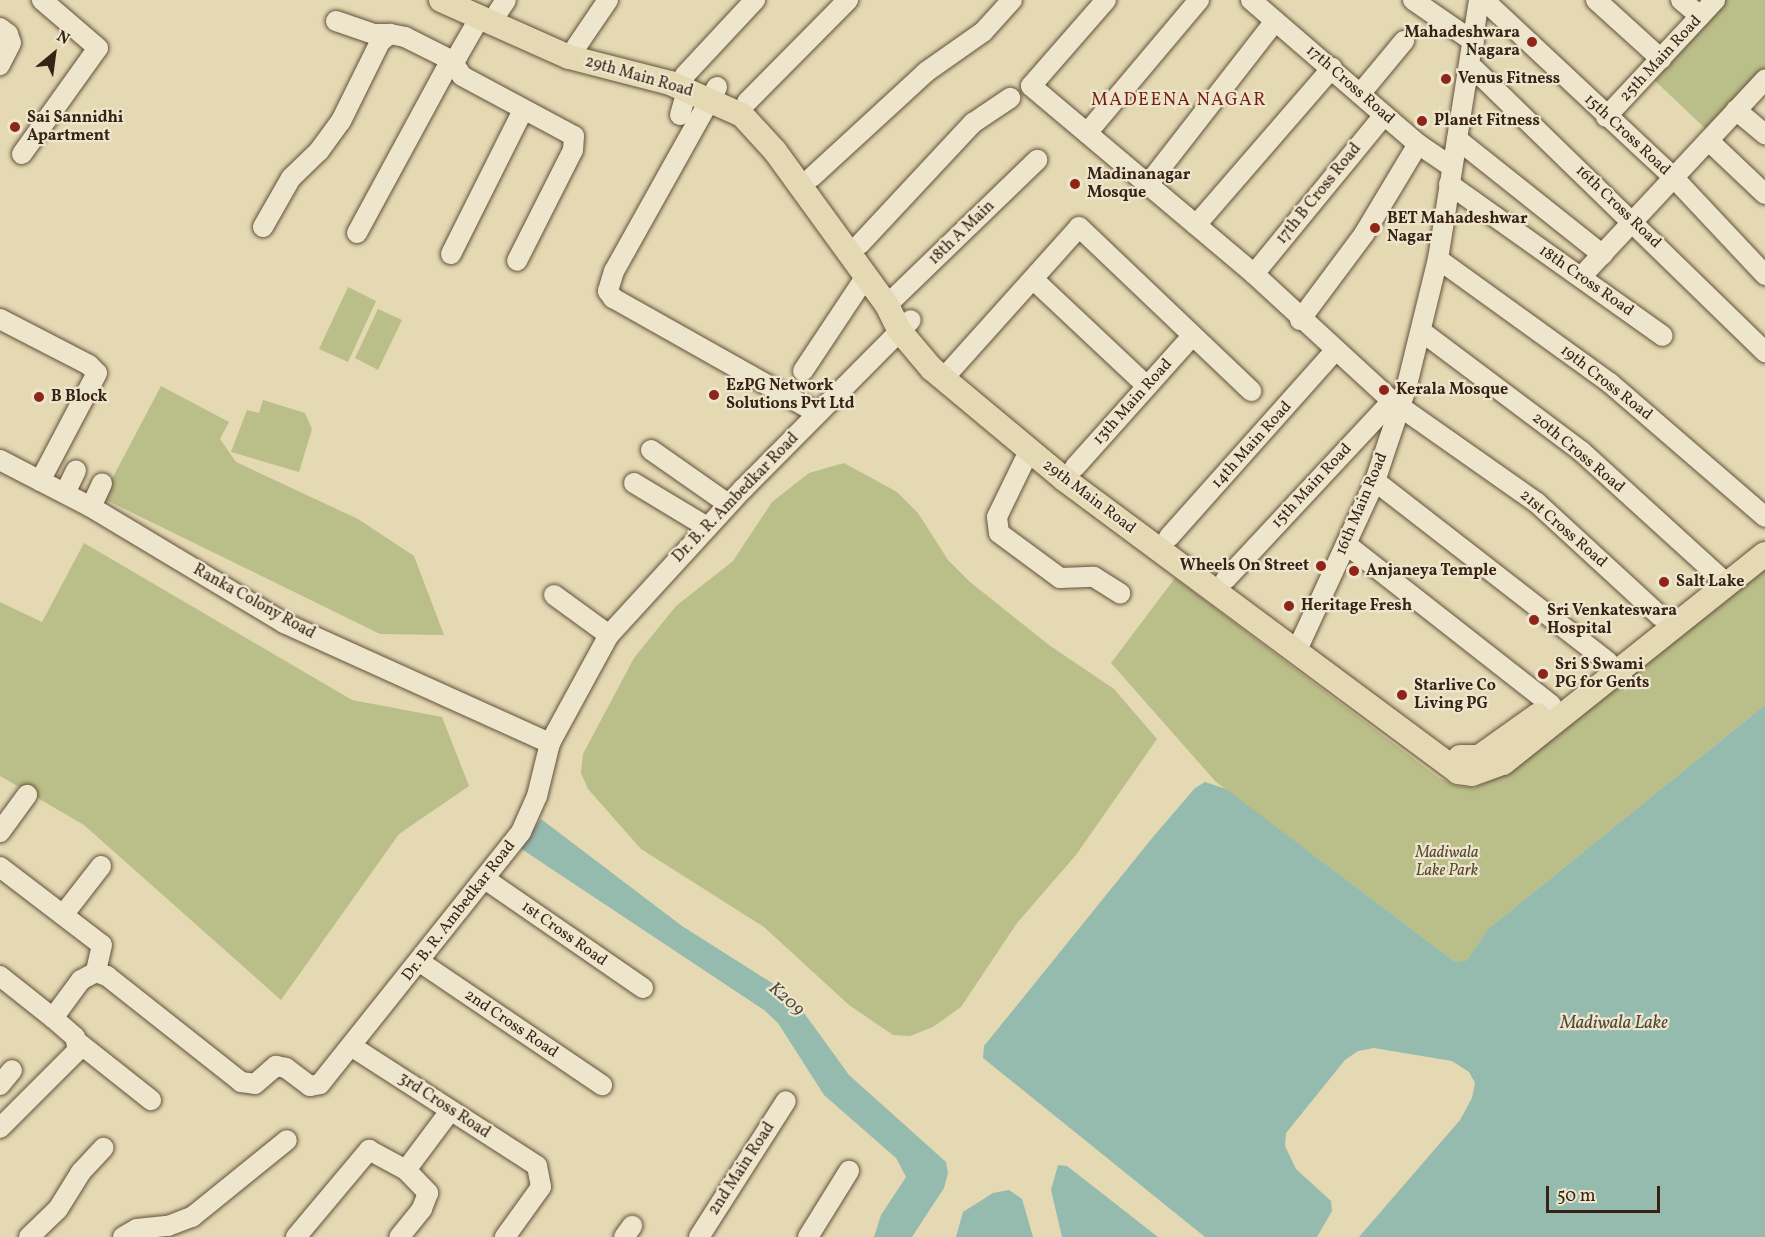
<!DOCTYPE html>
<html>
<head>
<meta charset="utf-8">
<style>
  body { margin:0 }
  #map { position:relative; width:1765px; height:1237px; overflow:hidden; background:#e4d9b2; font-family:Vollkorn,serif }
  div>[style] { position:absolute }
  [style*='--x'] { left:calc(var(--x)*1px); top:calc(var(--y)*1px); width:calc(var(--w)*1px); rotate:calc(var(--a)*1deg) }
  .green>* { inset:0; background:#babe88 }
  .water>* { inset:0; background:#95baae }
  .roads { filter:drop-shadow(0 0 2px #63503c) drop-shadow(0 0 2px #63503c) }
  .minor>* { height:20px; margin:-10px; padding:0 10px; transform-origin:10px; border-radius:10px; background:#ede6cd }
  .major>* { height:24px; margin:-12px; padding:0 12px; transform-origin:12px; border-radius:12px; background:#e4d9b2 }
  .dots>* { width:16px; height:16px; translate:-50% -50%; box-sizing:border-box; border:3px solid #ede6cd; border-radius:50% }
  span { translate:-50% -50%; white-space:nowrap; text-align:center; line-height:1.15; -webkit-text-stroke:4.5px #ede6cd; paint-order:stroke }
  .poi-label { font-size:16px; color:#382215; font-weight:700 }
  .right { translate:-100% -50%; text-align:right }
  .left { translate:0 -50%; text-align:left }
  .street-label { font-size:16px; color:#382215 }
  .park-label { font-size:16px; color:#584932; font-style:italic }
  .neighbourhood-label { font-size:18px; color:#7a1f14; letter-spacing:1.5px }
  .water-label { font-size:18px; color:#4f483b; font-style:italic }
  .north { position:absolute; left:24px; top:24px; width:60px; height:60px; -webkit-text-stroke:4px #ede6cd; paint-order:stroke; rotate:29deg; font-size:16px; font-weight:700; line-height:24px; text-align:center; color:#382215 }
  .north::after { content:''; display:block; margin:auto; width:21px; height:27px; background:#382215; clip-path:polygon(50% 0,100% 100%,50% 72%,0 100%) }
  .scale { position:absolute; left:1546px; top:1186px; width:114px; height:27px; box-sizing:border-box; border:3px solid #382215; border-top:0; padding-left:8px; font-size:18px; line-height:21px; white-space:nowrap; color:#382215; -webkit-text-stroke:4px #ede6cd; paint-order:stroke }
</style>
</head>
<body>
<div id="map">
  <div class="green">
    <div style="clip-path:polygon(1722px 0,1765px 0,1765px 74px,1710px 133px,1651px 77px)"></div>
    <div style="clip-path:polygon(348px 287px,376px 301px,348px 362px,319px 349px)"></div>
    <div style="clip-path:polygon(378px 309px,402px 320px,378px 370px,355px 358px)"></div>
    <div style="clip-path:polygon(161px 386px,229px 422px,220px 439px,236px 462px,358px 519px,414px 556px,444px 635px,380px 634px,102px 498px)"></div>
    <div style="clip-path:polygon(263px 400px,305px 413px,312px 429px,299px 472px,231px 452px,247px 410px,259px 413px)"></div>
    <div style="clip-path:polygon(844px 463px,897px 492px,918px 513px,948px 560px,970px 582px,1049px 645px,1114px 689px,1157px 739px,1076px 855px,1017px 923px,961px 1007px,933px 1027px,910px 1036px,893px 1035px,849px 1005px,764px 927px,641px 849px,588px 789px,581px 773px,583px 754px,634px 658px,676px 606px,733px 561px,772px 502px,809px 473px)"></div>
    <div style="clip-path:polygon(84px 543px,352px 700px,442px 717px,469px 786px,399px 834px,281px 1000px,84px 825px,0 776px,0 602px,42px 622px)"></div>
    <div style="clip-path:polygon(1765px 562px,1765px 705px,1488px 929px,1467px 960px,1455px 962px,1216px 782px,1111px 663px,1175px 578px,1439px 778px,1456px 786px,1474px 788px,1506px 774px)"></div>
  </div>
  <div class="water">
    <div style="clip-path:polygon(1765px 705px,1765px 1237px,1359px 1237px,1460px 1120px,1472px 1098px,1475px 1083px,1469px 1072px,1452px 1061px,1374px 1048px,1358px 1051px,1345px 1060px,1286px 1133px,1285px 1146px,1296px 1169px,1331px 1201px,1332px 1211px,1317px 1237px,1205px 1237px,983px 1058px,984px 1046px,1153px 837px,1195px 788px,1205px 782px,1226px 789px,1455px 962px,1467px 960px,1488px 929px)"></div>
    <div style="clip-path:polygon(541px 819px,682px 926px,780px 988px,799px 1006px,849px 1075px,946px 1162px,948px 1173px,944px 1188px,912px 1237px,874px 1237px,881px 1215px,906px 1177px,896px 1158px,824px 1095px,778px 1023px,764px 1010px,520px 848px)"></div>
    <div style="clip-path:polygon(1058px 1165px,1067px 1166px,1158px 1237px,1062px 1237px,1051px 1190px)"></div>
    <div style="clip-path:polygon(1009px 1190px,1022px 1199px,1033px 1237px,956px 1237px,963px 1212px,993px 1193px)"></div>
  </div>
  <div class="roads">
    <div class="minor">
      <div style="--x:1106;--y:0;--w:114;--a:131.1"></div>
      <div style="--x:1031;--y:86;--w:292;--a:40.1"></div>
      <div style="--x:1254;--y:274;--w:188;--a:42.6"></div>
      <div style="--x:1251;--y:0;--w:221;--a:40.8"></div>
      <div style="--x:1418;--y:144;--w:41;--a:34.1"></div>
      <div style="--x:1413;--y:0;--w:74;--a:34.5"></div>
      <div style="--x:1484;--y:0;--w:262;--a:43.1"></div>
      <div style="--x:1675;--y:179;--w:132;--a:46.8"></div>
      <div style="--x:1596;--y:0;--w:88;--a:42.2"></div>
      <div style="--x:1681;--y:0;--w:25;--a:40"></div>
      <div style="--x:498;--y:12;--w:14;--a:-56"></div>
      <div style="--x:336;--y:21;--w:40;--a:18.9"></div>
      <div style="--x:374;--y:34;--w:16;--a:0"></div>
      <div style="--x:0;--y:28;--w:10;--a:37"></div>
      <div style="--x:8;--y:34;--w:9;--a:72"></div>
      <div style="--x:11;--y:43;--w:25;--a:117"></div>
      <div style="--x:576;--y:47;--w:57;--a:-55.8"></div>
      <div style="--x:1470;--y:65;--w:412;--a:44.2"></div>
      <div style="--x:679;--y:87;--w:13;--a:-63"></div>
      <div style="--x:685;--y:75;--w:103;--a:-47"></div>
      <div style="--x:717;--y:87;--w:211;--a:119.2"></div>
      <div style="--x:614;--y:271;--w:21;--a:107"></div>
      <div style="--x:608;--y:291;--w:9;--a:54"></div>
      <div style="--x:613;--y:298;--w:234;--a:29.4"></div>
      <div style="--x:1360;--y:94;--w:69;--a:-50.3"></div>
      <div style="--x:747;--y:102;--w:144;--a:-45.3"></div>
      <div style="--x:1736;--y:110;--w:38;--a:40"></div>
      <div style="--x:680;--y:115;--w:26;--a:-74"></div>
      <div style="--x:1606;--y:117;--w:160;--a:-47"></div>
      <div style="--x:1087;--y:133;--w:174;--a:-49.9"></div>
      <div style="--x:1457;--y:139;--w:186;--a:38.5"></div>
      <div style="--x:1709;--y:141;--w:77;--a:43.4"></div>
      <div style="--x:22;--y:154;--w:130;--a:-54.4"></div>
      <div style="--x:98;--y:48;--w:74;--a:-139.4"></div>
      <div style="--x:812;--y:177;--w:155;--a:-42.6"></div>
      <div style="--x:926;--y:72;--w:70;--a:-35.1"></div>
      <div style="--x:983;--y:32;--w:43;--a:-47.8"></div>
      <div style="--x:1149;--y:183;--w:205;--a:-52.1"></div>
      <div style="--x:1449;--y:184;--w:262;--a:35.4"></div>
      <div style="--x:1196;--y:225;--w:208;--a:-49.1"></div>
      <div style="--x:263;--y:227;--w:56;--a:-60.3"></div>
      <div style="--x:291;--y:178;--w:39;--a:-44"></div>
      <div style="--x:319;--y:151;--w:37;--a:-54"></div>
      <div style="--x:341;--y:121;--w:88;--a:-63.7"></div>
      <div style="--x:380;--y:42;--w:13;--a:-39"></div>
      <div style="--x:390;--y:34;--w:15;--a:11"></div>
      <div style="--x:405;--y:37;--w:51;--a:26.6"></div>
      <div style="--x:451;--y:60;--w:7;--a:-27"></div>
      <div style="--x:457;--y:57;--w:46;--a:-60.1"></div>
      <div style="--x:357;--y:233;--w:197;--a:-61.5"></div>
      <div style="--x:451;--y:60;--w:19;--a:55"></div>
      <div style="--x:462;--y:76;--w:127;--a:28.2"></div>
      <div style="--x:574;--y:136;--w:14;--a:94"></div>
      <div style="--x:573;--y:150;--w:124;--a:116.8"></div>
      <div style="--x:860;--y:244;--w:166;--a:-47"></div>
      <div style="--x:973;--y:123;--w:45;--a:-34"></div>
      <div style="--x:451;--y:254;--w:161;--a:-63.4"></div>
      <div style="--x:1438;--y:259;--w:212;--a:35.8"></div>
      <div style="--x:1610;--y:383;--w:205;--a:40.8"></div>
      <div style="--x:1254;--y:274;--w:205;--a:-50.7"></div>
      <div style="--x:1581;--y:277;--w:270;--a:-47"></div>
      <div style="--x:1034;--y:280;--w:155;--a:43.2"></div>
      <div style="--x:887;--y:305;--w:209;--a:-44"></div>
      <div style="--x:0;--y:319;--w:100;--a:27.3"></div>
      <div style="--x:89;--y:365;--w:11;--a:45"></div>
      <div style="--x:97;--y:373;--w:122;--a:117.8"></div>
      <div style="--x:1300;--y:320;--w:107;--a:-53.3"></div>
      <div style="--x:1364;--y:234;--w:105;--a:-59"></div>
      <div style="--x:1421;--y:331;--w:200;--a:36.9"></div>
      <div style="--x:1581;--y:451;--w:197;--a:42.3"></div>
      <div style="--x:803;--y:371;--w:114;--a:-56.4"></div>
      <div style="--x:950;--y:371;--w:193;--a:-48.1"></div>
      <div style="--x:1079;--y:227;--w:238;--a:43.6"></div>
      <div style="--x:651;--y:450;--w:94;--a:35"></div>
      <div style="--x:1029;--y:451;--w:73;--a:115.9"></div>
      <div style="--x:997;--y:517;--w:16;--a:83"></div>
      <div style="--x:999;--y:533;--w:76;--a:36.4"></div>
      <div style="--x:1060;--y:578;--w:34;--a:-2"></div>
      <div style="--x:1094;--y:577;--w:31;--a:32"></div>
      <div style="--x:0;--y:460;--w:102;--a:27.3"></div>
      <div style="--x:91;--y:507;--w:225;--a:31"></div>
      <div style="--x:284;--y:623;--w:292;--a:24.3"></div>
      <div style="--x:1075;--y:467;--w:176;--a:-48.2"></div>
      <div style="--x:1375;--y:481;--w:295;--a:37.8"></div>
      <div style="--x:634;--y:483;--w:85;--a:31.1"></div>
      <div style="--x:65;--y:493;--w:25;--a:-64"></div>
      <div style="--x:91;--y:507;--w:26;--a:-65"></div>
      <div style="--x:1169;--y:537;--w:248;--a:-48.3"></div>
      <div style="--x:1346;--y:544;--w:261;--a:38.1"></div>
      <div style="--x:1226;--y:579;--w:243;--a:-47"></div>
      <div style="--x:1392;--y:401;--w:177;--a:35.1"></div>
      <div style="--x:1537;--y:503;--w:168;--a:42.6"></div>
      <div style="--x:554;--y:595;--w:68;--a:36"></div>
      <div style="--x:1297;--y:650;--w:186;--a:-65.2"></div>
      <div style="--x:1375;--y:481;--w:97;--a:-71.4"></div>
      <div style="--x:1406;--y:389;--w:134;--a:-76.2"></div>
      <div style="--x:1438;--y:259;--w:262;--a:-81"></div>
      <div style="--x:0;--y:832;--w:46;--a:-53.9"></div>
      <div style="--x:0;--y:867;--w:128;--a:37.4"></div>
      <div style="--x:102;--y:945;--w:28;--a:103"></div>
      <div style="--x:485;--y:879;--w:192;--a:34.6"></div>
      <div style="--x:63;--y:915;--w:62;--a:-52.2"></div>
      <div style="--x:420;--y:962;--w:220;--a:34.1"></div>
      <div style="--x:0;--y:976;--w:68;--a:38.4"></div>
      <div style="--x:79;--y:1043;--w:92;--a:38.4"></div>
      <div style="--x:351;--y:1046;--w:221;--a:32.8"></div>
      <div style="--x:537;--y:1166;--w:21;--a:79"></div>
      <div style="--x:541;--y:1187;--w:62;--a:125.8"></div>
      <div style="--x:0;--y:1085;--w:19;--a:-51"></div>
      <div style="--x:0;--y:1128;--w:110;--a:-45"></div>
      <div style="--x:78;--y:1050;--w:13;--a:-103"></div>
      <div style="--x:75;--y:1037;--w:29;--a:-139"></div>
      <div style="--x:53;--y:1018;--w:47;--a:-53.6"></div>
      <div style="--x:81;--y:980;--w:17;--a:-28"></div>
      <div style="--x:96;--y:972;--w:12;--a:20"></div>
      <div style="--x:107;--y:976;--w:171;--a:38.3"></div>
      <div style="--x:241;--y:1082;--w:14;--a:8"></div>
      <div style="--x:255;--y:1084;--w:28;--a:-41"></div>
      <div style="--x:276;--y:1066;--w:10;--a:11"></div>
      <div style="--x:286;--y:1068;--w:30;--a:37"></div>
      <div style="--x:310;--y:1086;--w:10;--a:-11"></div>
      <div style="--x:320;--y:1084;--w:322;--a:-51.4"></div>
      <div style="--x:521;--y:832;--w:39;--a:-66"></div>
      <div style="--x:537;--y:796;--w:55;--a:-76.2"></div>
      <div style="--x:550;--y:743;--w:123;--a:-61.4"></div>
      <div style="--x:609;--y:635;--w:198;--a:-47.5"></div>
      <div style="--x:743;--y:489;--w:238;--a:-45.2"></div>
      <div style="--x:406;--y:1170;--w:74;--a:-53.3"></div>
      <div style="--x:29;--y:1237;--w:40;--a:-44"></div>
      <div style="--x:58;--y:1209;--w:44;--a:-58.1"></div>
      <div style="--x:81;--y:1172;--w:33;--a:-47"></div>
      <div style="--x:123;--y:1237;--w:16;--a:-30"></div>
      <div style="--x:137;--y:1229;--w:31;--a:-6"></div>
      <div style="--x:168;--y:1226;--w:26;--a:-21"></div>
      <div style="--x:192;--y:1217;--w:122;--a:-39"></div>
      <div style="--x:296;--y:1237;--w:114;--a:-50"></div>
      <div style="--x:369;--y:1150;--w:42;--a:28.4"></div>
      <div style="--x:406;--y:1170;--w:32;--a:46"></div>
      <div style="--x:428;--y:1193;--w:17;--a:111"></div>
      <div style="--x:422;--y:1209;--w:36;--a:129"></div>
      <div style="--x:624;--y:1237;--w:14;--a:-54"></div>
      <div style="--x:699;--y:1237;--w:161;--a:-57.4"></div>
      <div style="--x:808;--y:1237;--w:78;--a:-58.2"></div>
    </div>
    <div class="major">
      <div style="--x:441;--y:0;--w:140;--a:24"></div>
      <div style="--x:569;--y:57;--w:104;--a:14.4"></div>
      <div style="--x:670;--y:83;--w:79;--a:24"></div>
      <div style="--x:742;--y:115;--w:49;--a:47.5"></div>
      <div style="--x:775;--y:151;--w:190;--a:54"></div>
      <div style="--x:887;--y:305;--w:28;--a:64"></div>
      <div style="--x:899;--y:330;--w:51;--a:49.8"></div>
      <div style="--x:932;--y:369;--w:172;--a:39.8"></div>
      <div style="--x:1064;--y:479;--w:491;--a:36.6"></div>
      <div style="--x:1458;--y:772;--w:14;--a:8"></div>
      <div style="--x:1472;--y:774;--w:33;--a:-20"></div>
      <div style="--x:1503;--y:763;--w:335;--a:-38.6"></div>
      <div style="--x:1460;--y:757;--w:19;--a:0"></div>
      <div style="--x:1479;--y:757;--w:72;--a:-35.4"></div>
    </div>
  </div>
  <div class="dots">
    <div style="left:1532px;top:42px;background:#8f2418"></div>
    <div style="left:1446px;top:79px;background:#8f2418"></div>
    <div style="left:1422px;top:121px;background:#8f2418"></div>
    <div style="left:15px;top:127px;background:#8f2418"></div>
    <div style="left:1075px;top:184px;background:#8f2418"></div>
    <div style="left:1375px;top:228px;background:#8f2418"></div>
    <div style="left:1384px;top:390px;background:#8f2418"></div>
    <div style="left:714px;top:395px;background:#8f2418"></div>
    <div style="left:39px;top:397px;background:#8f2418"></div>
    <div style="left:1321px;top:566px;background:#8f2418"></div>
    <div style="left:1354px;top:571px;background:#8f2418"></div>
    <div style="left:1664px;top:582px;background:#8f2418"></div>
    <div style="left:1289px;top:606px;background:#8f2418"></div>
    <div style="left:1534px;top:620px;background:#8f2418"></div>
    <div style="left:1543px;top:674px;background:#8f2418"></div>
    <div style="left:1402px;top:695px;background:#8f2418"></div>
  </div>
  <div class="poi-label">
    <span class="right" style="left:1520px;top:42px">Mahadeshwara<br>Nagara</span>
    <span class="left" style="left:1458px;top:79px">Venus Fitness</span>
    <span class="left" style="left:27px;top:127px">Sai Sannidhi<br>Apartment</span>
    <span class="left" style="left:1434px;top:121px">Planet Fitness</span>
    <span class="left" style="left:1087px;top:184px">Madinanagar<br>Mosque</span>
    <span class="left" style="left:1387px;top:228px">BET Mahadeshwar<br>Nagar</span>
    <span class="left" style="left:726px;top:395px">EzPG Network<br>Solutions Pvt Ltd</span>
    <span class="left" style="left:1396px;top:390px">Kerala Mosque</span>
    <span class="left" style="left:51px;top:397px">B Block</span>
    <span class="right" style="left:1309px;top:566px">Wheels On Street</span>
    <span class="left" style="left:1366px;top:571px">Anjaneya Temple</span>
    <span class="left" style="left:1676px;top:582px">Salt Lake</span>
    <span class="left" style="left:1301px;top:606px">Heritage Fresh</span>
    <span class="left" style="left:1547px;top:620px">Sri Venkateswara<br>Hospital</span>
    <span class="left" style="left:1555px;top:674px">Sri S Swami<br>PG for Gents</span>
    <span class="left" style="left:1414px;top:695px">Starlive Co<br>Living PG</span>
  </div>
  <div class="street-label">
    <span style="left:1661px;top:59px;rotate:-47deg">25th Main Road</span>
    <span style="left:639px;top:77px;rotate:16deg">29th Main Road</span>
    <span style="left:1350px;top:85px;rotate:41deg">17th Cross Road</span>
    <span style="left:1627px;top:135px;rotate:43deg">15th Cross Road</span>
    <span style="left:1319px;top:194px;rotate:-51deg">17th B Cross Road</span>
    <span style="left:1618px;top:207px;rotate:44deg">16th Cross Road</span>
    <span style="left:962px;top:233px;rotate:-44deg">18th A Main</span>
    <span style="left:1586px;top:281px;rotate:35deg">18th Cross Road</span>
    <span style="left:1606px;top:383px;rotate:38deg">19th Cross Road</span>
    <span style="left:1133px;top:402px;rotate:-48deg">13th Main Road</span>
    <span style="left:1252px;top:445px;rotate:-48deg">14th Main Road</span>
    <span style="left:1578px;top:453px;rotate:40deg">20th Cross Road</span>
    <span style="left:1312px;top:486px;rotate:-47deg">15th Main Road</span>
    <span style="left:1089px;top:497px;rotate:37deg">29th Main Road</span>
    <span style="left:736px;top:498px;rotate:-46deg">Dr. B. R. Ambedkar Road</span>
    <span style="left:1362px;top:504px;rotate:-67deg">16th Main Road</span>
    <span style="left:1563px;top:529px;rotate:41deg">21st Cross Road</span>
    <span style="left:254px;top:602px;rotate:29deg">Ranka Colony Road</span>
    <span style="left:459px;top:911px;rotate:-52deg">Dr. B. R. Ambedkar Road</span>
    <span style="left:564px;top:934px;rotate:35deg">1st Cross Road</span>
    <span style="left:511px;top:1024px;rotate:34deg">2nd Cross Road</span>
    <span style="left:444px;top:1106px;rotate:33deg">3rd Cross Road</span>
    <span style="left:742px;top:1169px;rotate:-57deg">2nd Main Road</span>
  </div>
  <div class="park-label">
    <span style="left:1447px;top:862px">Madiwala<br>Lake Park</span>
  </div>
  <div class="neighbourhood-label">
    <span style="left:1179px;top:101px">MADEENA NAGAR</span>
  </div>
  <div class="water-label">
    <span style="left:786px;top:1000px;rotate:41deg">K209</span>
    <span style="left:1614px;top:1024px">Madiwala Lake</span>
  </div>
  <div class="north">N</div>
  <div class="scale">50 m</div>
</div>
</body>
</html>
